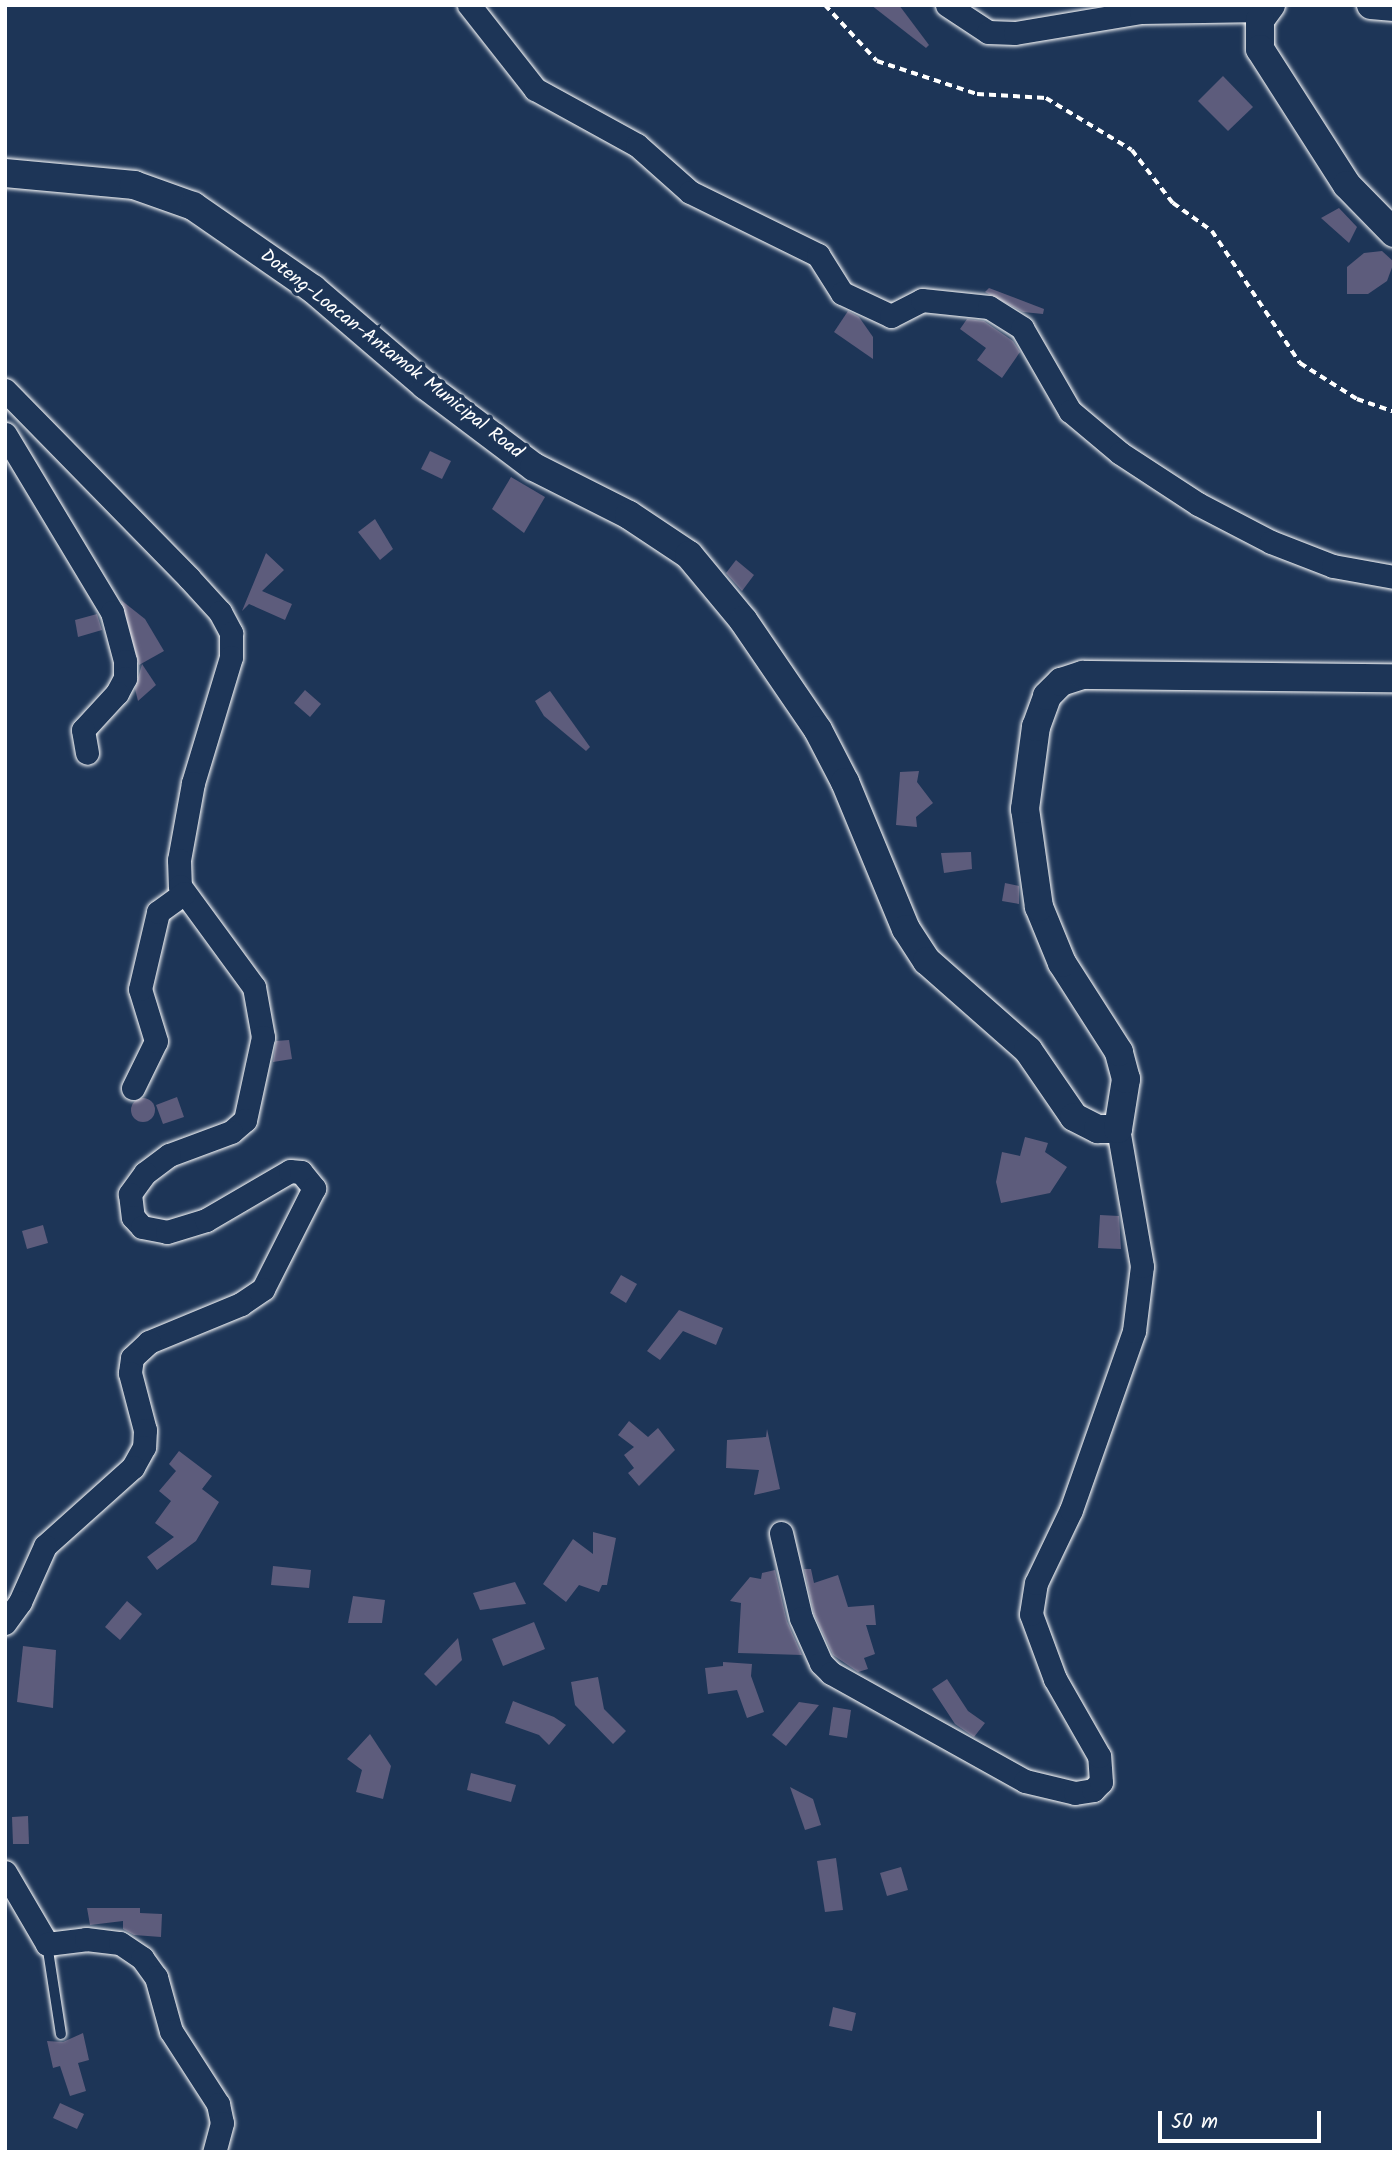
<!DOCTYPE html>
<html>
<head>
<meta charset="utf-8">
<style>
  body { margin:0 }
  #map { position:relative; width:1399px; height:2157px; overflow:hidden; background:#1d3557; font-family:Kalam,sans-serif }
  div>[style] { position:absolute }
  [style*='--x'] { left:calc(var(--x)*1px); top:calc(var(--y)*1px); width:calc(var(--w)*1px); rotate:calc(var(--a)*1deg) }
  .building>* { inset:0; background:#5d5c7c }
  .round { border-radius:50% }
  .path>* { height:3.5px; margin-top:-1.75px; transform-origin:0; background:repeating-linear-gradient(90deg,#fff 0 7px,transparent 0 12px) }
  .roads { filter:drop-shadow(0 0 2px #fff) drop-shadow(0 0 2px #fff) }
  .service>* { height:10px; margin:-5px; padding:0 5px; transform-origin:5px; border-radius:5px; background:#1d3557 }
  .minor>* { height:23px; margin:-11.5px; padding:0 11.5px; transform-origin:11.5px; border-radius:11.5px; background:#1d3557 }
  .tertiary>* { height:28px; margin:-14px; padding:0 14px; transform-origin:14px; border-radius:14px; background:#1d3557 }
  span { translate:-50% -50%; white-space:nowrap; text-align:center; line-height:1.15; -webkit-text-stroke:7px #1d3557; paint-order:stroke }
  .street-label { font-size:19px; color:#fff }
  .frame { position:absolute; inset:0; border:7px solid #fff; pointer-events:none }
  .scale { position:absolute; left:1158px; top:2111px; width:163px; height:32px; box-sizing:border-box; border:4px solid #fff; border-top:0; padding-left:9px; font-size:21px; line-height:24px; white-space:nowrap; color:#fff; -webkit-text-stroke:5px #1d3557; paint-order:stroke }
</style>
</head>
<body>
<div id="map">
  <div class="building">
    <div style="clip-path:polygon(871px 5px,899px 5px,929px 45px,926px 48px)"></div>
    <div style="clip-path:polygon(1223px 76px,1253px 107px,1228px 131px,1198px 101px)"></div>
    <div style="clip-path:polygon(1339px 208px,1357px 227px,1349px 243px,1321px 218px)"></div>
    <div style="clip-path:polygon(1382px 251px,1394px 262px,1387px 281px,1368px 294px,1347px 294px,1347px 267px,1364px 253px)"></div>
    <div style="clip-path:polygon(989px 288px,1044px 309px,1043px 314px,1023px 312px,985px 292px)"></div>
    <div style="clip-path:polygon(848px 311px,859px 317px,873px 337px,873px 359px,834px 332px)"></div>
    <div style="clip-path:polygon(967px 319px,984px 321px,1013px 341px,1020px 352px,1002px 378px,977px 360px,986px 348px,960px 329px)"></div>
    <div style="clip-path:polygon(430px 451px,451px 461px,442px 479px,421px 469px)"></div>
    <div style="clip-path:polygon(511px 477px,545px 497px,524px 533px,492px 509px)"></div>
    <div style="clip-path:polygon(375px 519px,393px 549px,380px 560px,358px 532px)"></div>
    <div style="clip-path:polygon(266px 553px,284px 570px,262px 591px,292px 604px,285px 620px,249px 604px,242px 611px)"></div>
    <div style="clip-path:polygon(736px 560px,754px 575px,742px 591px,726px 573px)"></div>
    <div style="clip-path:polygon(121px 600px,145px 619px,164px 651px,139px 665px)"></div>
    <div style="clip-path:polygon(97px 614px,102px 630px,78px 637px,75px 620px)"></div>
    <div style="clip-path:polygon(142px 664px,156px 685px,138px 701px,135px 689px)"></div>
    <div style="clip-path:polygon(305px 690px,321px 704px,310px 717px,294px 703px)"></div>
    <div style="clip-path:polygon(550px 691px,590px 747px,586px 751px,544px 716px,535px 701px)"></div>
    <div style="clip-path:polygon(919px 771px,917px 782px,933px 803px,916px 817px,917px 827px,896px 825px,900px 772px)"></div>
    <div style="clip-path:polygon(971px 852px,972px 869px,944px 873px,941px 853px)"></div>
    <div style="clip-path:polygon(1005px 883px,1019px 886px,1019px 904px,1002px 901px)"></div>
    <div style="clip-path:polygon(289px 1040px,292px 1059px,273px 1062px,276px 1041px)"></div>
    <div style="clip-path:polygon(177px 1097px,184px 1117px,163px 1124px,156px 1105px)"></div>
    <div class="round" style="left:131px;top:1098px;width:24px;height:24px"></div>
    <div style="clip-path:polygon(1025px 1137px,1048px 1143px,1045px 1152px,1067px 1167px,1050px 1193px,1001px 1203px,996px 1182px,1002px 1152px,1020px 1156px)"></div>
    <div style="clip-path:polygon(1100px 1215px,1119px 1216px,1121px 1249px,1098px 1248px)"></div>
    <div style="clip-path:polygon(43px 1225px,48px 1243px,27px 1249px,22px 1231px)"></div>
    <div style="clip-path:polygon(621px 1275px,637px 1284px,626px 1303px,610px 1293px)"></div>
    <div style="clip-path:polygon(679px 1310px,723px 1328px,716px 1345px,683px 1331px,660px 1360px,647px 1351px)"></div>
    <div style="clip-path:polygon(629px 1421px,648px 1437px,658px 1428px,675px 1450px,639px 1486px,628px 1473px,634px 1468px,624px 1455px,634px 1447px,618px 1435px)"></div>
    <div style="clip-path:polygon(767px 1429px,780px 1489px,754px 1495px,759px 1470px,726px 1468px,727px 1440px,766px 1437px)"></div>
    <div style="clip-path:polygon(179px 1451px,212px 1476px,202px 1489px,219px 1502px,196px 1541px,157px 1570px,147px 1557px,174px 1537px,155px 1523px,171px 1501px,159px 1491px,176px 1471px,169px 1464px)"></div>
    <div style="clip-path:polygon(593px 1532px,616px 1538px,607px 1585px,602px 1585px,599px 1592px,579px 1585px,566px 1602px,543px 1584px,573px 1539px,593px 1554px)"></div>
    <div style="clip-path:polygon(273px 1566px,311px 1570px,309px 1588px,271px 1585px)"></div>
    <div style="clip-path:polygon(804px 1569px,811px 1569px,814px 1583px,838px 1575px,848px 1607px,874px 1605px,876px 1625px,866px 1625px,875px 1654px,864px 1658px,868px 1669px,858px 1672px,833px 1655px,814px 1614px)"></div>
    <div style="clip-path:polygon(775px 1570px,787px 1621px,802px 1655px,738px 1653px,741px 1603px,730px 1601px,750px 1577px,761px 1579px,762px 1573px)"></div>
    <div style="clip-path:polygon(515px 1582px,526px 1604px,480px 1610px,473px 1593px)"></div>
    <div style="clip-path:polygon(353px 1596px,385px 1600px,382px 1623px,348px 1623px)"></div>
    <div style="clip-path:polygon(127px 1601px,142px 1614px,120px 1640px,105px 1627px)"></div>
    <div style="clip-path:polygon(534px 1622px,545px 1649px,503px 1666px,492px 1639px)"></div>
    <div style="clip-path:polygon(458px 1638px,462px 1660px,436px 1686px,424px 1674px)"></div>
    <div style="clip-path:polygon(23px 1646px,56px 1650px,53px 1708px,17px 1702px)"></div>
    <div style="clip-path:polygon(723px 1662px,752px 1664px,751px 1676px,764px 1712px,747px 1718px,737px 1690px,708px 1694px,705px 1668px,723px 1666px)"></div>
    <div style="clip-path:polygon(598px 1677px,604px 1709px,626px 1731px,613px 1744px,575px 1705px,571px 1682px)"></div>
    <div style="clip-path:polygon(947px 1679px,968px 1711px,985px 1723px,974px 1737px,955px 1724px,932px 1689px)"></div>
    <div style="clip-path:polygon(513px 1701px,554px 1717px,566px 1725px,549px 1745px,539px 1735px,505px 1723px)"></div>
    <div style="clip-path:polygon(799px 1702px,819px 1705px,786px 1746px,772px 1735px)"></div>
    <div style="clip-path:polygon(833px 1707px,851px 1710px,847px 1738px,829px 1735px)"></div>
    <div style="clip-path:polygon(370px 1734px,391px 1766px,383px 1799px,356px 1792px,362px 1770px,347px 1759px)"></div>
    <div style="clip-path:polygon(471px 1773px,516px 1785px,511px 1802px,467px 1790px)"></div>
    <div style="clip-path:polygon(790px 1787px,813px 1799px,821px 1825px,805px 1830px)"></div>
    <div style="clip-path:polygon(28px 1816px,29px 1844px,13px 1844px,12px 1817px)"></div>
    <div style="clip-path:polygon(836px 1858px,843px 1910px,825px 1912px,817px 1861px)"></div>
    <div style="clip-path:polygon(901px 1867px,908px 1890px,887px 1896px,880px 1873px)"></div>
    <div style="clip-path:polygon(87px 1908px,140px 1908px,140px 1913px,162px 1914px,161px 1937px,134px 1935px,123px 1929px,123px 1921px,90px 1925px)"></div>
    <div style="clip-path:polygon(833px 2007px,856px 2013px,852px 2031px,829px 2026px)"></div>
    <div style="clip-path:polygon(83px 2033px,89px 2060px,78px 2063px,86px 2091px,70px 2096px,60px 2066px,53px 2068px,47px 2041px,63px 2042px)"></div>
    <div style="clip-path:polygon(60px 2103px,84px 2114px,77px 2129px,53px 2118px)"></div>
  </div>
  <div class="path">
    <div style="--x:825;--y:5;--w:76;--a:47.1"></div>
    <div style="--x:877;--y:61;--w:105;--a:18.3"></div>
    <div style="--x:977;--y:94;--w:69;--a:3.3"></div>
    <div style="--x:1046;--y:98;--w:100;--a:31.2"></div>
    <div style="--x:1132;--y:150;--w:67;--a:52.3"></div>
    <div style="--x:1173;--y:203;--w:48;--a:35.7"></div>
    <div style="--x:1212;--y:231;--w:159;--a:56.3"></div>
    <div style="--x:1300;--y:363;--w:67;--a:32.3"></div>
    <div style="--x:1357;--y:399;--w:39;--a:19"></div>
  </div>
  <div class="roads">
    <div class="service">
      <div style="--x:47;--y:1944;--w:91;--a:81.2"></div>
    </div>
    <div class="minor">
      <div style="--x:469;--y:5;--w:107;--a:51.8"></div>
      <div style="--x:535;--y:89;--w:116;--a:28.8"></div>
      <div style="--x:637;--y:145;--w:71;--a:41.6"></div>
      <div style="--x:690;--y:192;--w:143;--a:26.2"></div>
      <div style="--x:818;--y:255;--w:45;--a:57.7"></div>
      <div style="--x:842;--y:293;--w:54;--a:25.1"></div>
      <div style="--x:891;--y:316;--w:35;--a:-27"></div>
      <div style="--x:922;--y:300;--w:67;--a:6"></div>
      <div style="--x:989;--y:307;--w:39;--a:32"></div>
      <div style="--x:1022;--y:328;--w:96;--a:60"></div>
      <div style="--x:1070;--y:411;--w:65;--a:40"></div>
      <div style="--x:1120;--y:453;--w:93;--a:33.2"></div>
      <div style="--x:1198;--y:504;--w:82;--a:27.5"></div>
      <div style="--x:1271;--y:542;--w:66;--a:21.2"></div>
      <div style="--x:1333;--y:566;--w:62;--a:10.2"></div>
      <div style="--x:947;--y:5;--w:49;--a:33.4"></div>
      <div style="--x:988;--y:32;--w:27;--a:2"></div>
      <div style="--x:1015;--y:33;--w:128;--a:-9.5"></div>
      <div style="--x:1141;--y:12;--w:124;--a:-0.9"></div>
      <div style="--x:5;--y:390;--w:263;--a:45.6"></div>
      <div style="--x:189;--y:578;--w:46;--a:47.6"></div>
      <div style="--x:220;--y:612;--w:24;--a:62"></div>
      <div style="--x:231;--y:633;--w:24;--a:90"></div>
      <div style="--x:231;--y:657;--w:132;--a:106.8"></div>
      <div style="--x:193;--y:783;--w:78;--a:100.3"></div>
      <div style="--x:179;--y:860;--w:26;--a:88"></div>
      <div style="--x:180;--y:886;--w:125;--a:53.8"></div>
      <div style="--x:254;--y:987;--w:51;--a:79.8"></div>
      <div style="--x:263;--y:1037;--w:85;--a:102.2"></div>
      <div style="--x:245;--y:1120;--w:18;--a:139"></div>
      <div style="--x:231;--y:1132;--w:66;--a:159.6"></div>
      <div style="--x:169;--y:1155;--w:30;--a:143"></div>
      <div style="--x:145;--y:1173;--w:26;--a:126"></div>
      <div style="--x:130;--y:1194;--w:23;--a:83"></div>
      <div style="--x:133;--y:1217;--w:13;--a:48"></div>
      <div style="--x:142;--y:1227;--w:25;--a:11"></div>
      <div style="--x:167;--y:1232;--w:41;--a:-17.1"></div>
      <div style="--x:206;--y:1220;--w:97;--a:-30.3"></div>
      <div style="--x:290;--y:1171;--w:11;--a:5"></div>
      <div style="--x:301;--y:1172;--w:21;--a:51"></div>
      <div style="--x:314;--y:1188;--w:113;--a:116.8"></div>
      <div style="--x:263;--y:1289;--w:27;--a:146"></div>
      <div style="--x:241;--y:1304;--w:100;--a:157.6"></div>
      <div style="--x:149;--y:1342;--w:23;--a:137"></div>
      <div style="--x:132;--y:1358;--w:15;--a:98"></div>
      <div style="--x:130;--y:1373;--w:59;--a:75.3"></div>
      <div style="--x:145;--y:1430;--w:17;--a:93"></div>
      <div style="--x:144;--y:1447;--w:23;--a:119"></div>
      <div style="--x:133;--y:1467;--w:118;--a:138.1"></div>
      <div style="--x:45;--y:1546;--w:61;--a:114.1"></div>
      <div style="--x:20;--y:1602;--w:26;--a:126"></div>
      <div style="--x:5;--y:434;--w:208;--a:59"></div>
      <div style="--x:112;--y:612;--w:51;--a:75.1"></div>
      <div style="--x:125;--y:661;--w:17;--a:90"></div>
      <div style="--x:125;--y:678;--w:17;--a:118"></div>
      <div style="--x:117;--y:693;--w:50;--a:132.6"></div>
      <div style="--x:83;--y:730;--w:23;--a:80"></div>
      <div style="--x:133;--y:1088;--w:52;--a:-63.9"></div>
      <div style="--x:156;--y:1041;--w:54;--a:-107.1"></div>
      <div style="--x:140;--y:989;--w:79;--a:-76.8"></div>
      <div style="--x:158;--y:912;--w:32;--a:-36"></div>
      <div style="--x:781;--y:1533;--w:87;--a:76.8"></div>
      <div style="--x:801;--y:1618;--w:49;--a:66"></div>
      <div style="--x:821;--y:1663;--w:14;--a:45"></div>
      <div style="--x:831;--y:1673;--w:222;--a:29.1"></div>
      <div style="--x:1025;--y:1781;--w:51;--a:13.5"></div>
      <div style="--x:1075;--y:1793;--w:18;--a:-9"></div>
      <div style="--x:1093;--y:1790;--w:11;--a:-45"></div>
      <div style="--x:1101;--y:1782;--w:26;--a:-94"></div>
      <div style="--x:1099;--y:1756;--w:89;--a:-119.7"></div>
      <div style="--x:1055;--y:1679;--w:69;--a:-110.3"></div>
      <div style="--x:1031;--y:1614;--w:31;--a:-81"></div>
      <div style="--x:1036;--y:1583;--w:81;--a:-64.4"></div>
      <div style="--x:1071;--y:1510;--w:190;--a:-70.6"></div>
      <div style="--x:1134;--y:1331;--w:65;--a:-83"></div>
      <div style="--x:1142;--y:1266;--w:139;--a:-99.9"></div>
      <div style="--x:5;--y:1872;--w:83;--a:59.7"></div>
      <div style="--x:47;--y:1944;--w:39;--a:-7"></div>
      <div style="--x:86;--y:1939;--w:34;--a:7"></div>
      <div style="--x:120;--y:1943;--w:27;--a:34"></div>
      <div style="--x:142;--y:1958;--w:24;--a:54"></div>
      <div style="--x:156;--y:1977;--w:56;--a:74.5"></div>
      <div style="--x:171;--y:2031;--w:87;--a:57.2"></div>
      <div style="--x:218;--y:2104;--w:19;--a:78"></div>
      <div style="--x:222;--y:2123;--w:30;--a:105"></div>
    </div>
    <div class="tertiary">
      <div style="--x:1271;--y:5;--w:19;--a:126"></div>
      <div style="--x:1260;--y:20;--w:29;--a:90"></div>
      <div style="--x:1260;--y:49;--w:161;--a:57.4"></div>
      <div style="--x:1347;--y:185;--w:67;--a:45.6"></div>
      <div style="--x:1371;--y:5;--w:23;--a:5"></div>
      <div style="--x:5;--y:173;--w:130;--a:5.3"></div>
      <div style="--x:134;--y:185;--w:63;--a:19.6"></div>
      <div style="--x:193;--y:206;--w:146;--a:34.7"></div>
      <div style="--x:313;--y:289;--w:148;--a:40.6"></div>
      <div style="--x:425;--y:385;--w:136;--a:37"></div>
      <div style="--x:534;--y:467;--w:106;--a:26.8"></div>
      <div style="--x:629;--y:515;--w:72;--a:33.7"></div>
      <div style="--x:689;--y:555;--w:85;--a:50.3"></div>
      <div style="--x:743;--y:620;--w:133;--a:55.7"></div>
      <div style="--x:818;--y:730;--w:59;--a:62.6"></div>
      <div style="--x:845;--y:782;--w:159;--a:67.5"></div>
      <div style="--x:906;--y:929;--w:38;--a:57"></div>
      <div style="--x:927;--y:961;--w:135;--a:41.4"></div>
      <div style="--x:1028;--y:1050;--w:81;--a:55.5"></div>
      <div style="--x:1074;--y:1117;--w:27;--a:27"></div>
      <div style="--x:1098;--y:1129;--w:20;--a:0"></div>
      <div style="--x:1118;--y:1129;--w:51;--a:-80.9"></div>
      <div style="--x:1126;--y:1079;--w:28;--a:-105"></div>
      <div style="--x:1119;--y:1052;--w:106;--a:-122.6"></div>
      <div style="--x:1062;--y:963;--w:61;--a:-112.3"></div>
      <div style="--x:1039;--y:907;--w:99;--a:-98.1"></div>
      <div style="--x:1025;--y:809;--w:83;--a:-82.4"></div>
      <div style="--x:1036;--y:727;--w:33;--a:-70"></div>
      <div style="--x:1047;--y:696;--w:20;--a:-45"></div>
      <div style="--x:1061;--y:682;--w:23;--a:-18"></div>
      <div style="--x:1083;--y:675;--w:311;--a:0.6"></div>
    </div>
  </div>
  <div class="street-label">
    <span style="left:391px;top:355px;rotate:38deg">Doteng-Loacan-Antamok Municipal Road</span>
  </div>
  <div class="frame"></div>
  <div class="scale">50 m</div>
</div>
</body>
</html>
